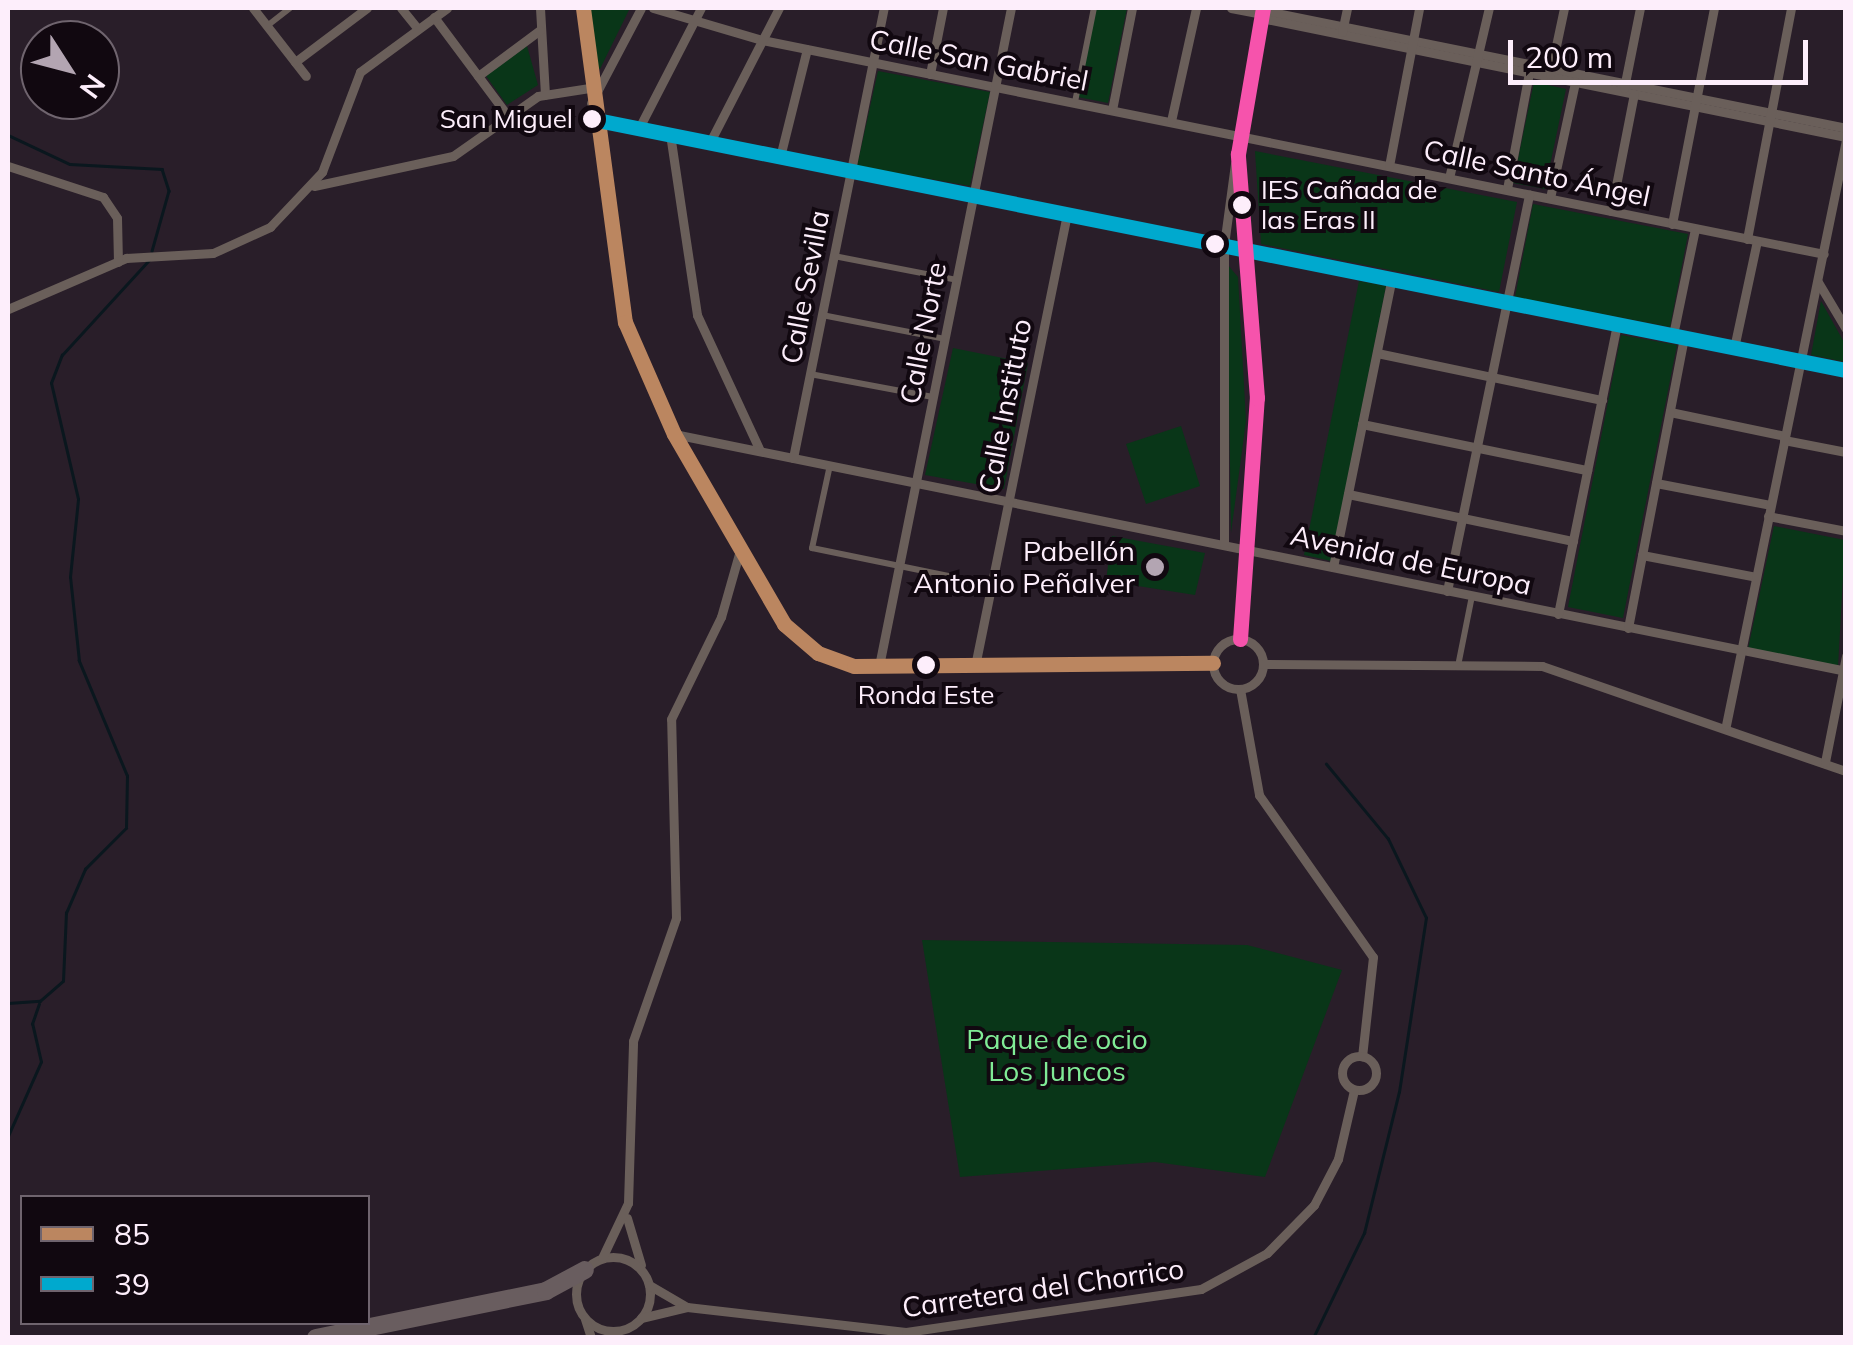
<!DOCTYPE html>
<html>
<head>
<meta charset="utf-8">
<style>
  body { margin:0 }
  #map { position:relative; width:1853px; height:1345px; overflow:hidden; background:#291e29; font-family:Mulish,sans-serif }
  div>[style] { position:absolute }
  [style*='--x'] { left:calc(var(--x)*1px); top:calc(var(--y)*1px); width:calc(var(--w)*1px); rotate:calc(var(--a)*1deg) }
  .green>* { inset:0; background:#093618 }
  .stream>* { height:2.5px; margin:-1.25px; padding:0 1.25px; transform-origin:1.25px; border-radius:1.25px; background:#0a171e }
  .pedestrian>* { height:6px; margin:-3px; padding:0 3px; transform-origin:3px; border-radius:3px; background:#6a5f5a }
  .minor>* { height:9px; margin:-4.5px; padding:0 4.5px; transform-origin:4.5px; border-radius:4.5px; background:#6a5f5a }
  .minor>.ring { margin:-4.5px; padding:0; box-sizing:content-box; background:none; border:9px solid #6a5f5a; border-radius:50% }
  .motorway>* { height:18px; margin:-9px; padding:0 9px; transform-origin:9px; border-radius:9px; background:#695d5f }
  .bus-1>* { height:15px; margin:-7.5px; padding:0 7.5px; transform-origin:7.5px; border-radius:7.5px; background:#bb8660 }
  .bus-2>* { height:15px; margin:-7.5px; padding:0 7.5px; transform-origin:7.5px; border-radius:7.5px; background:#00a9ce }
  .bus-3>* { height:15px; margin:-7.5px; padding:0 7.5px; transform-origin:7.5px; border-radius:7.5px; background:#f653ac }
  .dots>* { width:28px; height:28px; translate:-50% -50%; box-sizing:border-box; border:5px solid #110810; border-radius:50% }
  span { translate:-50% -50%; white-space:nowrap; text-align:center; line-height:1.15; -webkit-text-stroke:8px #110810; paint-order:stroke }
  .bus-label { font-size:26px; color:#fdeefb }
  .right { translate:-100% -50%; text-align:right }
  .left { translate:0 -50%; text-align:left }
  .street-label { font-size:28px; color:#fdeefb }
  .poi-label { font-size:28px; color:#fdeefb }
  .park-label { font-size:28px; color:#80eb96 }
  .frame { position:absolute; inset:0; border:10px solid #fdeefb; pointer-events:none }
  .legend { position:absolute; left:20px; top:1195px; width:350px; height:130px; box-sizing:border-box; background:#110810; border:2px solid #6f646e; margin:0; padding:12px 18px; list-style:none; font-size:30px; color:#fdeefb }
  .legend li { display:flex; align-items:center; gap:20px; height:50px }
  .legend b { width:50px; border:2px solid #6f646e }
  .north { position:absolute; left:20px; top:20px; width:100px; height:100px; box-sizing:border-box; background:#110810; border:2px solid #6f646e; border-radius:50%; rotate:126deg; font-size:28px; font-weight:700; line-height:40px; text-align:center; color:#fdeefb }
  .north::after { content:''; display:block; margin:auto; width:35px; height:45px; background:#b3a5b2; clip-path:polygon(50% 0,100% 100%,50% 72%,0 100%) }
  .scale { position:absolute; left:1508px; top:40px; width:300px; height:45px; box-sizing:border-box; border:5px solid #fdeefb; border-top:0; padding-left:12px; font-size:30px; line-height:35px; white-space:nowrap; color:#fdeefb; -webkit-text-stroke:8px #110810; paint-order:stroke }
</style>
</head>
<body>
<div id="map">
  <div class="green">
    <div style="clip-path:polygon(588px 8px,629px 10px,600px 69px,592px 66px)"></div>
    <div style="clip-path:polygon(1096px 8px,1127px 8px,1108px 103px,1078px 97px)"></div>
    <div style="clip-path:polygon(527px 46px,538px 85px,507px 105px,486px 76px)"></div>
    <div style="clip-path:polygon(878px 71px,990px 92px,970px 186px,857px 166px)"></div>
    <div style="clip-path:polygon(1534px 82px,1566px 89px,1545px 189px,1513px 183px)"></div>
    <div style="clip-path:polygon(1255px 151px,1517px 202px,1499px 292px,1261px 244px)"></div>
    <div style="clip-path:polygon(1533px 204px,1688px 234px,1670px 327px,1515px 297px)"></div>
    <div style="clip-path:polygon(1227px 264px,1238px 277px,1246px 421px,1231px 533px)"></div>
    <div style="clip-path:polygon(1359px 281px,1386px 286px,1331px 561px,1304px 555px)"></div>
    <div style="clip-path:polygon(1821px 301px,1845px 344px,1845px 362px,1811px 355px)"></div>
    <div style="clip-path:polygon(1621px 335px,1677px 345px,1623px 618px,1568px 607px)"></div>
    <div style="clip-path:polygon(953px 348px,1028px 363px,1004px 489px,925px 475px)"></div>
    <div style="clip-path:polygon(1181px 426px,1200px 486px,1146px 504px,1126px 444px)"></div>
    <div style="clip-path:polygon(1774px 526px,1845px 540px,1838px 667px,1748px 649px)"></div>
    <div style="clip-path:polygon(1112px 536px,1205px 553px,1195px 595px,1106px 581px)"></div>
    <div style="clip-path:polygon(922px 940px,1247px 945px,1342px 970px,1265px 1177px,1155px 1162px,960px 1177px)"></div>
  </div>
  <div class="stream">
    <div style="--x:8;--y:135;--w:68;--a:25.1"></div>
    <div style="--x:70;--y:164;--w:92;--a:3.1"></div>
    <div style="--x:162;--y:169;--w:23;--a:72"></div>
    <div style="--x:169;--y:191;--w:62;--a:105.8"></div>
    <div style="--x:8;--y:1003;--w:32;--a:-4"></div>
    <div style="--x:40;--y:1001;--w:30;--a:-41"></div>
    <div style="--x:63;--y:981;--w:68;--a:-87.5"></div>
    <div style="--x:66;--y:913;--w:48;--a:-66.6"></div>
    <div style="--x:85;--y:869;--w:58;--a:-45"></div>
    <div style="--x:126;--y:828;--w:52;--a:-88.9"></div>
    <div style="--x:127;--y:776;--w:125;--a:-112.7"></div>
    <div style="--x:79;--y:661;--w:84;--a:-96.1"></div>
    <div style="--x:70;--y:577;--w:78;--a:-84.1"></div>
    <div style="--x:78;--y:499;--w:119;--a:-103.1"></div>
    <div style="--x:51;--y:383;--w:30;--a:-69"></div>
    <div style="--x:62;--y:355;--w:130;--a:-47.5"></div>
    <div style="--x:8;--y:1136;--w:81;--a:-66"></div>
    <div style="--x:41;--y:1062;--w:39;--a:-103"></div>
    <div style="--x:32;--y:1024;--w:21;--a:-71"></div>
    <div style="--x:1313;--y:1338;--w:117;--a:-64.1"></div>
    <div style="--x:1364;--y:1233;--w:145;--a:-76.1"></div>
    <div style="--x:1399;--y:1092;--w:176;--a:-81.2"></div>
    <div style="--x:1426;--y:918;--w:88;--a:-115.7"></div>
    <div style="--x:1388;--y:839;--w:97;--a:-129.6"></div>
  </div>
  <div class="pedestrian">
    <div style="--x:267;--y:26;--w:29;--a:-38"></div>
    <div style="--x:1075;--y:102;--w:96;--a:-78.6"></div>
    <div style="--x:834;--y:256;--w:125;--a:11"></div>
    <div style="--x:822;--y:315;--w:125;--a:11"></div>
    <div style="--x:810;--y:374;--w:125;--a:10.6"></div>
    <div style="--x:830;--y:465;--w:85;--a:102.2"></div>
    <div style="--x:812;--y:548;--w:184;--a:11.6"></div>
    <div style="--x:1459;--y:661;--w:66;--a:-78.7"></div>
  </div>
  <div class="minor">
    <div style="--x:253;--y:8;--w:86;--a:52.1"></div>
    <div style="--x:401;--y:8;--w:27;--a:51"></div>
    <div style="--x:540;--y:8;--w:87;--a:86.7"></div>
    <div style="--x:583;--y:8;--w:317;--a:82.4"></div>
    <div style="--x:625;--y:322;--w:122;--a:66.4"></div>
    <div style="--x:674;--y:434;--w:220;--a:59.9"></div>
    <div style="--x:784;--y:624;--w:45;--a:40.5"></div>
    <div style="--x:818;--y:653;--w:38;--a:20"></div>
    <div style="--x:854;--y:666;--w:359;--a:-0.5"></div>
    <div style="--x:653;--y:8;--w:114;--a:16.4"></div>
    <div style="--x:762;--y:40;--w:1083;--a:11.39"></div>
    <div style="--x:1231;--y:8;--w:32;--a:11"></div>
    <div style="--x:1262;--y:10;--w:596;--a:11.42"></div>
    <div style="--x:434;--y:17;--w:122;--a:53.3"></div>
    <div style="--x:1261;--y:18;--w:597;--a:11.5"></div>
    <div style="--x:1342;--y:32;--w:25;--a:-78"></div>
    <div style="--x:295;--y:62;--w:90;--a:-36.9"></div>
    <div style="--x:930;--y:74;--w:67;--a:-78.9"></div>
    <div style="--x:1550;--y:74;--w:67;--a:-78"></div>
    <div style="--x:478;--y:76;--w:77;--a:-36.6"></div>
    <div style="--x:1624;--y:88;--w:82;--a:-78.7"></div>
    <div style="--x:591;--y:103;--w:107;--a:-62.2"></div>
    <div style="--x:1112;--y:110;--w:104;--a:-78.9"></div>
    <div style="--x:592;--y:119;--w:1279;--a:11.32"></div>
    <div style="--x:1171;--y:121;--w:116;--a:-77.5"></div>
    <div style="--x:639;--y:128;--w:135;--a:-62.7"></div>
    <div style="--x:670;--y:134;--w:183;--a:81.5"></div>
    <div style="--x:697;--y:315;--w:150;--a:65.1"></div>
    <div style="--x:710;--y:142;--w:151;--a:-62.8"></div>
    <div style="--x:780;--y:157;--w:111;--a:-76"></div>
    <div style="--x:8;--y:166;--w:100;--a:18.1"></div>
    <div style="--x:103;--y:197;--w:25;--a:56"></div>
    <div style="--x:117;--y:218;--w:44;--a:88.7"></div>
    <div style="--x:1389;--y:166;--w:161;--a:-79.2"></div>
    <div style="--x:1449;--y:178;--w:175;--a:-76.8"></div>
    <div style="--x:314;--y:186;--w:142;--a:-12.2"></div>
    <div style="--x:453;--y:156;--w:104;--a:-35.2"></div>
    <div style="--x:538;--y:96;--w:52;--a:-8.9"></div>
    <div style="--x:1507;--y:189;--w:118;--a:-79.3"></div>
    <div style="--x:1550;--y:198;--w:119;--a:-77.8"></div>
    <div style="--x:1611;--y:211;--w:119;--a:-78.9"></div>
    <div style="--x:1672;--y:224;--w:220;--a:-79"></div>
    <div style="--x:1747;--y:239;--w:235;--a:-79.2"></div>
    <div style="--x:1818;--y:282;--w:55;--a:59.2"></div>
    <div style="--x:8;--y:309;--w:129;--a:-23.4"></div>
    <div style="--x:126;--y:258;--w:87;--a:-3.3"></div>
    <div style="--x:213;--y:253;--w:63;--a:-24.5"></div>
    <div style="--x:270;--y:227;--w:76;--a:-46.6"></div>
    <div style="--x:322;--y:172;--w:107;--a:-69.2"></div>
    <div style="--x:360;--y:72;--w:108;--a:-36.3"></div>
    <div style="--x:1673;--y:335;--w:108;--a:-78.3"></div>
    <div style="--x:1734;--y:348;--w:109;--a:-77.9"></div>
    <div style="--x:1377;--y:353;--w:230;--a:11.8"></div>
    <div style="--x:1670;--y:412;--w:117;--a:11.8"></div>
    <div style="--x:1362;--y:424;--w:230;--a:11.6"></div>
    <div style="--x:674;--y:434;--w:1196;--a:11.43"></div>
    <div style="--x:1784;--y:440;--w:63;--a:11"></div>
    <div style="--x:793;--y:458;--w:459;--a:-78.6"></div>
    <div style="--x:1656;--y:483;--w:116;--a:10.9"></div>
    <div style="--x:1348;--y:494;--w:230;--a:11.8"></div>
    <div style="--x:1768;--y:516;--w:79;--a:10.9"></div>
    <div style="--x:1224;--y:545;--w:300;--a:-90"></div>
    <div style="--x:1224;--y:245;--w:82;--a:-82.3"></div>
    <div style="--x:1642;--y:555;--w:116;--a:10.9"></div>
    <div style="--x:1333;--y:567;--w:295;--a:-78.5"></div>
    <div style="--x:1447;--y:591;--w:405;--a:-78.3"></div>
    <div style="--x:1558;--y:614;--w:296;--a:-78.5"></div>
    <div style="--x:1628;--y:628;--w:295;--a:-79.1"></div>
    <div style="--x:1240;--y:639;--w:242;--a:-86"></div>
    <div style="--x:1257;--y:398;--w:245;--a:-94.5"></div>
    <div style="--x:1238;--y:154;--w:148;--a:-80.3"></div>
    <div class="ring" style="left:1213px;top:639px;width:41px;height:41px"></div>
    <div style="--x:1263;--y:664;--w:279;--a:0.4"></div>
    <div style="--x:1542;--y:666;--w:322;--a:19.1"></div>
    <div style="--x:879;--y:666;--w:671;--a:-78.66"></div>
    <div style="--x:975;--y:666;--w:461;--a:-78.5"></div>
    <div style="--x:1240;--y:689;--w:108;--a:79.8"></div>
    <div style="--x:1259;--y:795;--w:198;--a:54.9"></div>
    <div style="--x:1373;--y:957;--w:100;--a:96.3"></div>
    <div style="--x:1726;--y:725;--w:597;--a:-78.41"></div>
    <div style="--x:1825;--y:762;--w:108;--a:-78.8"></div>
    <div class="ring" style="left:1342px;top:1056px;width:25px;height:25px"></div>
    <div style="--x:627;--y:1218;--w:49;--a:73.4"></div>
    <div class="ring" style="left:576px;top:1257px;width:65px;height:65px"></div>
    <div style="--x:602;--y:1258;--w:61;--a:-64.7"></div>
    <div style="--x:628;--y:1203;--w:162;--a:-88.2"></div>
    <div style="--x:633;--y:1041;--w:130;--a:-70.7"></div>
    <div style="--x:676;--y:918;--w:199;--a:-91.4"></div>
    <div style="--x:671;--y:719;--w:114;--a:-63.9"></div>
    <div style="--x:721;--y:617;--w:66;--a:-74.1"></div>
    <div style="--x:649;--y:1285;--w:44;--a:30.1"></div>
    <div style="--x:687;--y:1307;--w:220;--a:6.5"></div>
    <div style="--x:906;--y:1332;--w:298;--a:-8.3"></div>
    <div style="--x:1201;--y:1289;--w:75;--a:-28.6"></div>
    <div style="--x:1267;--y:1253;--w:67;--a:-45.6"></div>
    <div style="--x:1314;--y:1205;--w:52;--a:-62.4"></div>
    <div style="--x:1338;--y:1159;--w:71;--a:-76.9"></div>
    <div style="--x:641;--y:1318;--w:47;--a:-13.4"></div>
    <div style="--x:585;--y:1319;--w:20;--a:72"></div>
  </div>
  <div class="motorway">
    <div style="--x:316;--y:1338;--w:235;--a:-11.5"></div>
    <div style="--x:546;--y:1291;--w:44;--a:-28.3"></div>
  </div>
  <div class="bus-1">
    <div style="--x:583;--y:8;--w:317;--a:82.4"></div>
    <div style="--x:625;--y:322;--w:122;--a:66.4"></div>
    <div style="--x:674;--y:434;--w:220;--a:59.9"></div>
    <div style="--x:784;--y:624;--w:45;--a:40.5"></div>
    <div style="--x:818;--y:653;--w:38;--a:20"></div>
    <div style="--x:854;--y:666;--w:359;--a:-0.5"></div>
  </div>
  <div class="bus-2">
    <div style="--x:592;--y:119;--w:1279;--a:11.32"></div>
  </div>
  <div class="bus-3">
    <div style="--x:1240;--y:639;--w:242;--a:-86"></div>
    <div style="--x:1257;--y:398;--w:245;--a:-94.5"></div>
    <div style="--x:1238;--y:154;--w:148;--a:-80.3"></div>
  </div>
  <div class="dots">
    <div style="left:592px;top:119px;background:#fdeefb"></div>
    <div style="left:1242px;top:205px;background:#fdeefb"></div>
    <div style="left:1215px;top:244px;background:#fdeefb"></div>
    <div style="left:1155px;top:567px;background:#b3a5b2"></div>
    <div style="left:926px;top:665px;background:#fdeefb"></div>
  </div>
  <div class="bus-label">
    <span class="right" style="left:573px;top:119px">San Miguel</span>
    <span class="left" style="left:1261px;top:205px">IES Cañada de<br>las Eras II</span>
    <span style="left:926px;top:695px">Ronda Este</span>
  </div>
  <div class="street-label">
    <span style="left:979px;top:60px;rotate:11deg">Calle San Gabriel</span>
    <span style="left:1537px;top:173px;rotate:12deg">Calle Santo Ángel</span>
    <span style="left:805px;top:287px;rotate:-79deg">Calle Sevilla</span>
    <span style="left:923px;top:333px;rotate:-79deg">Calle Norte</span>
    <span style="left:1005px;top:406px;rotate:-79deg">Calle Instituto</span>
    <span style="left:1411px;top:560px;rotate:12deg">Avenida de Europa</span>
    <span style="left:1043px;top:1288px;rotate:-8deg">Carretera del Chorrico</span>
  </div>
  <div class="poi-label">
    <span class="right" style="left:1135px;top:567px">Pabellón<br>Antonio Peñalver</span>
  </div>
  <div class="park-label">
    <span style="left:1057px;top:1055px">Paque de ocio<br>Los Juncos</span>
  </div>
  <div class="frame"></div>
  <ul class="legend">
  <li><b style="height:12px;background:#bb8660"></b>85</li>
  <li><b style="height:12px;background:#00a9ce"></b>39</li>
  </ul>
  <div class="north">N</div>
  <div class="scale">200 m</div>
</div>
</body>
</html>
